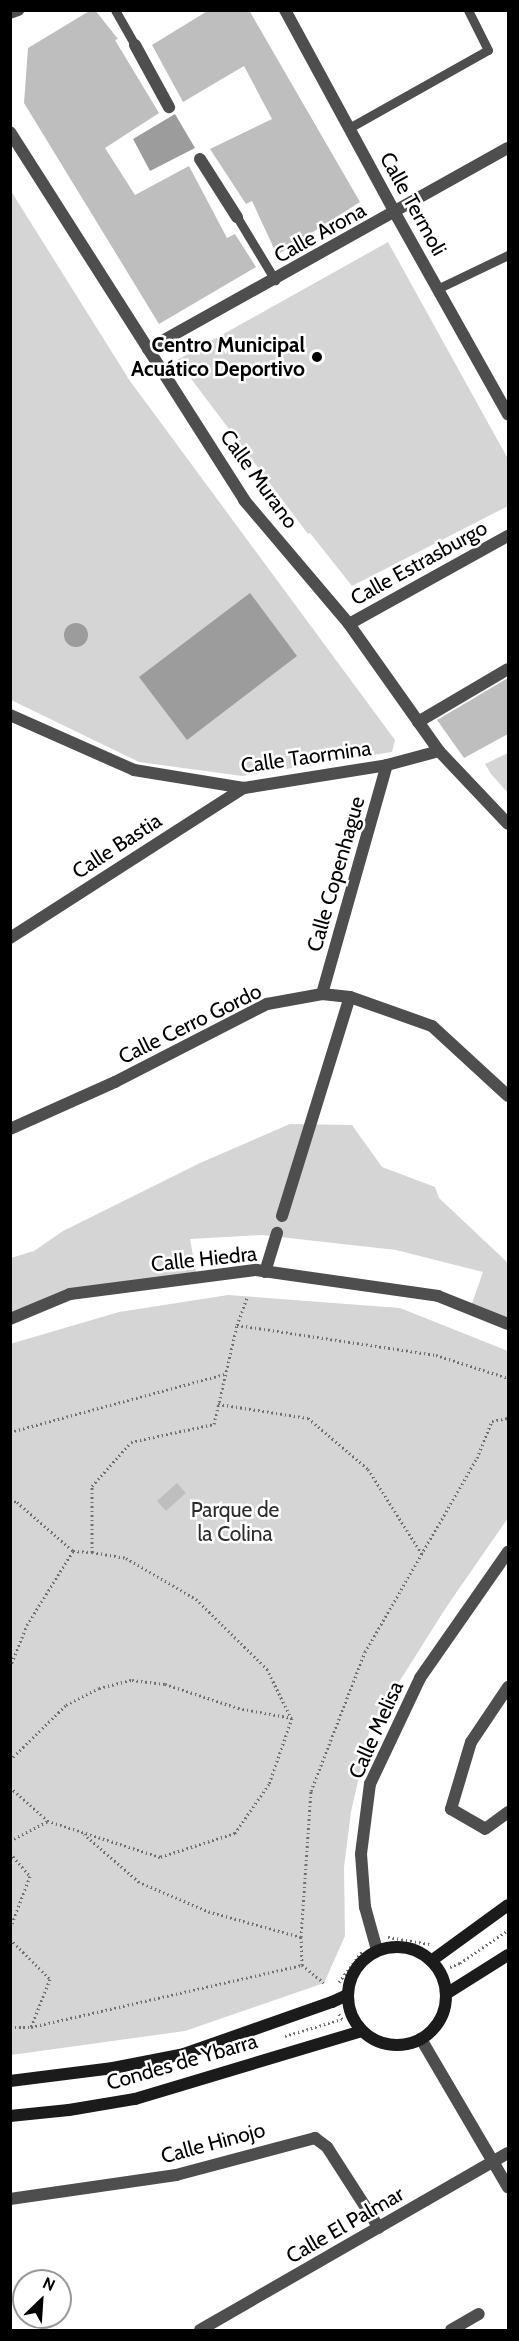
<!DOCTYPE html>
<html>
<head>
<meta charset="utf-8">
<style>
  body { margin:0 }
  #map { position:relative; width:519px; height:2341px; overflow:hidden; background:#fff; font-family:Cabin,sans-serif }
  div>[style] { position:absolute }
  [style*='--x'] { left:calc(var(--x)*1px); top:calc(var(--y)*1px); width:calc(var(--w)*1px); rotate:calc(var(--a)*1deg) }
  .green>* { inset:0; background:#d5d5d5 }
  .water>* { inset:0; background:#9c9c9c }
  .round { border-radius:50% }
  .building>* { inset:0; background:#bebebe }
  .path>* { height:3px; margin-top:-1.5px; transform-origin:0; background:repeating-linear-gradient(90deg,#707070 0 1.5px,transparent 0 4.5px) }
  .lane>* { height:9px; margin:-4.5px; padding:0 4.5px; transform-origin:4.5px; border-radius:4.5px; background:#4e4e4e }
  .street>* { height:12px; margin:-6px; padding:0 6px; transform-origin:6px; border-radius:6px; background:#4e4e4e }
  .secondary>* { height:12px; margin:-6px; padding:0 6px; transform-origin:6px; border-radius:6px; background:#1b1b1b }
  .secondary>.ring { margin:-6px; padding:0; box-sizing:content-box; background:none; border:12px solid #1b1b1b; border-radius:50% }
  .dots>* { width:16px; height:16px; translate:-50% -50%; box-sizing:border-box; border:3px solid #fff; border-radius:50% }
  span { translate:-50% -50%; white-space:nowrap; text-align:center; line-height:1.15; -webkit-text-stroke:5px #fff; paint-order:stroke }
  .street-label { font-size:21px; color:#000 }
  .poi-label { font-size:21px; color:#000; font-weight:700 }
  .right { translate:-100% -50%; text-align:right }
  .park-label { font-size:21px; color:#2c2c2c }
  .frame { position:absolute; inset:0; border:12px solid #000; pointer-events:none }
  .north { position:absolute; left:12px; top:2269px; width:60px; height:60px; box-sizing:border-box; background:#fff; border:2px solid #999; border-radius:50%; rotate:25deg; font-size:16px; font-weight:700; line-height:24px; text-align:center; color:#000 }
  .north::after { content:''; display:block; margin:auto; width:21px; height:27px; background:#000; clip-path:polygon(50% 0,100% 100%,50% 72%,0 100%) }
</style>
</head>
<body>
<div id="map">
  <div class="green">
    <div style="clip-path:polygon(11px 191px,130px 381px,395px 740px,392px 752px,242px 776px,139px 762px,11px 700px)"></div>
    <div style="clip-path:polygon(388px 242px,508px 459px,508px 506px,352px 586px,310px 533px,308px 534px,177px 360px)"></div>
    <div style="clip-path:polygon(508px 753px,508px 793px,491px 774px,485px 764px)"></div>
    <div style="clip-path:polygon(290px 1124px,352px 1125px,382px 1167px,435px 1187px,439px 1198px,508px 1263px,508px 1324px,470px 1309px,483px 1272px,396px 1250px,262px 1235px,190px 1239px,197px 1278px,70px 1294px,11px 1319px,11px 1258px,34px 1251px,63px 1231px,200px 1163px)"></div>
    <div style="clip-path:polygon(228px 1295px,400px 1308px,508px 1351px,508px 1518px,447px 1606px,370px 1728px,351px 1812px,344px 1867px,345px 1936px,324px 1983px,185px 2031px,11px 2055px,10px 1344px,119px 1312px)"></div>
  </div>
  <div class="water">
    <div style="clip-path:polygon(175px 114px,195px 148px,150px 171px,133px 139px)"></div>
    <div style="clip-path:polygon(250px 593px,297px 656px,187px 740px,139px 677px)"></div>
    <div class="round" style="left:64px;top:623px;width:24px;height:24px"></div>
  </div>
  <div class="building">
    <div style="clip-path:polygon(91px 10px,95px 10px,118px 39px,115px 40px,159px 113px,105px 148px,135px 195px,189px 166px,227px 238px,235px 234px,256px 267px,159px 324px,24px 103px,28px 48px)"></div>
    <div style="clip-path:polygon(209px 10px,249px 10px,360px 202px,277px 255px,252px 201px,246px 204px,210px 149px,272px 119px,244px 66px,183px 102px,152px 45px)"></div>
    <div style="clip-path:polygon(508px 678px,508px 734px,464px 758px,437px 720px)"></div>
    <div style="clip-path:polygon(177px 1483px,186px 1493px,166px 1511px,157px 1501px)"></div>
  </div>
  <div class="path">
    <div style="--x:237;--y:1325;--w:30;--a:-70"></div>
    <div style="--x:218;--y:1404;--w:91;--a:8.8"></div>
    <div style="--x:308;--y:1418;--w:79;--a:40.4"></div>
    <div style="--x:368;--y:1469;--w:101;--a:57.6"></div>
    <div style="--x:10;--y:1432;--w:223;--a:-15.1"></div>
    <div style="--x:10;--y:1500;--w:7;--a:16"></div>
    <div style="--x:17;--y:1502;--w:74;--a:41.2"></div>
    <div style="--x:92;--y:1552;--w:66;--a:-90"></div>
    <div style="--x:92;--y:1486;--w:59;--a:-48.4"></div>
    <div style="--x:131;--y:1442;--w:85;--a:-12.2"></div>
    <div style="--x:214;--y:1424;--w:102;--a:-76.9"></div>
    <div style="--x:237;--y:1325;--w:201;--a:8.6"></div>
    <div style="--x:436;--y:1355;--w:76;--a:17.7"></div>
    <div style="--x:10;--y:1667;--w:45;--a:-68"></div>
    <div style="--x:27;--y:1625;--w:87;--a:-58.1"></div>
    <div style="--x:73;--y:1551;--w:19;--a:3"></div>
    <div style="--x:92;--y:1552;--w:35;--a:10"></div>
    <div style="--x:126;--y:1558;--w:81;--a:30.4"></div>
    <div style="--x:196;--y:1599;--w:100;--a:44.6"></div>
    <div style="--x:267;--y:1669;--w:55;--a:63.9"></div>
    <div style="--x:10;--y:1760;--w:78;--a:-44.5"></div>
    <div style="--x:66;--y:1705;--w:37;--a:-27"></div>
    <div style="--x:99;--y:1688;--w:34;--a:-14"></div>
    <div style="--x:132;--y:1680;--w:33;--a:7"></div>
    <div style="--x:165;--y:1684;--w:77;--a:18.2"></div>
    <div style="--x:238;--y:1708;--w:55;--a:10.5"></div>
    <div style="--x:292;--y:1718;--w:70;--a:109.2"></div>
    <div style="--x:269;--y:1784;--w:60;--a:124.8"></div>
    <div style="--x:235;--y:1833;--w:79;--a:162.3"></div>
    <div style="--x:160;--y:1857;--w:118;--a:-162.2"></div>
    <div style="--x:48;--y:1821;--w:51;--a:-138.2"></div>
    <div style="--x:10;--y:1841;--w:43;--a:-27.8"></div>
    <div style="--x:10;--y:1853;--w:30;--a:49"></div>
    <div style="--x:30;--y:1876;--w:57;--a:110.7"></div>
    <div style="--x:301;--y:1937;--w:146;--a:-86.1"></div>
    <div style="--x:311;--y:1791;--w:149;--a:-68.8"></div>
    <div style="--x:365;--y:1652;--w:224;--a:-60"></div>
    <div style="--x:477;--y:1458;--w:40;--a:-68"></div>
    <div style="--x:492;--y:1421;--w:16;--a:-11"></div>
    <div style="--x:388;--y:1937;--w:42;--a:9.7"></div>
    <div style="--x:10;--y:1939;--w:57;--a:45"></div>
    <div style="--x:50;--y:1979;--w:52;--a:111.6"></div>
    <div style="--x:302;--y:1965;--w:28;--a:39"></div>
    <div style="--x:450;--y:1967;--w:11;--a:-22"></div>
    <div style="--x:460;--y:1963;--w:58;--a:-34.5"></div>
    <div style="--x:339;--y:1982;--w:38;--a:-53"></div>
    <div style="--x:10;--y:2027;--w:21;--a:0"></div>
    <div style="--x:31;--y:2027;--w:278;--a:-12.9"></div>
    <div style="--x:302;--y:1965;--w:28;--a:-92"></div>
    <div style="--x:301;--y:1937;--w:94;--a:-164.6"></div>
    <div style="--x:210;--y:1912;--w:77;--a:-157.1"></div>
    <div style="--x:139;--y:1882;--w:73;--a:-138.9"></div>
    <div style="--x:285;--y:2036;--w:59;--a:-16.6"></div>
    <div style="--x:342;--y:2019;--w:6;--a:-121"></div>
  </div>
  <div class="lane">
    <div style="--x:115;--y:10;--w:40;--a:60.3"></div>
    <div style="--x:349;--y:128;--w:159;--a:-29.3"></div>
    <div style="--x:488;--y:50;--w:45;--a:-116.6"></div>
    <div style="--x:237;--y:217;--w:74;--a:58.9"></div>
    <div style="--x:437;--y:289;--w:79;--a:-25.6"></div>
  </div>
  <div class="street">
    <div style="--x:285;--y:10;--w:231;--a:61.5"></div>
    <div style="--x:395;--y:213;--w:231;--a:60.7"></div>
    <div style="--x:10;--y:13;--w:9;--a:-21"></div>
    <div style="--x:135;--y:45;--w:71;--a:61.3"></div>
    <div style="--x:10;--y:132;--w:436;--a:57.5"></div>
    <div style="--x:244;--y:500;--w:162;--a:49.7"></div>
    <div style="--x:349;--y:624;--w:156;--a:54.7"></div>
    <div style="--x:439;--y:751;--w:100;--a:46.6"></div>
    <div style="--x:200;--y:159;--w:69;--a:57.5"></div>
    <div style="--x:148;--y:349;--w:412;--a:-29.2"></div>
    <div style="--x:349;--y:624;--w:182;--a:-29"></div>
    <div style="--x:10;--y:715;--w:136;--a:23.9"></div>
    <div style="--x:134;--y:770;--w:111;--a:9.3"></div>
    <div style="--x:244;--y:788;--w:145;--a:-9.1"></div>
    <div style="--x:387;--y:765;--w:54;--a:-15.1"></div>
    <div style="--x:418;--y:722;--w:104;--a:-30.5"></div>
    <div style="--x:10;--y:938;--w:278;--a:-32.7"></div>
    <div style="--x:322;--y:994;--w:238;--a:-74.2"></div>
    <div style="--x:10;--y:1129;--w:115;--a:-24.1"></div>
    <div style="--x:115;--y:1082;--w:171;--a:-27.2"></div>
    <div style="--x:267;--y:1004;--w:56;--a:-10.3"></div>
    <div style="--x:322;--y:994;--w:28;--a:6"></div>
    <div style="--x:350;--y:997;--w:87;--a:19.5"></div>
    <div style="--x:432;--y:1026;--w:103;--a:42.6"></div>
    <div style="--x:282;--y:1216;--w:229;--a:-72.8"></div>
    <div style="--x:265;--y:1272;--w:41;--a:-72.9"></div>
    <div style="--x:10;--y:1319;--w:65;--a:-22.6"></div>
    <div style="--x:70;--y:1294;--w:188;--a:-7.4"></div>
    <div style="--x:256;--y:1270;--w:184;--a:8.1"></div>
    <div style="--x:438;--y:1296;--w:75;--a:21.8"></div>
    <div style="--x:508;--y:1687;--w:66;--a:123.9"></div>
    <div style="--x:471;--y:1742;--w:70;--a:106.6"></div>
    <div style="--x:451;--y:1809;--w:39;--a:30"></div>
    <div style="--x:485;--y:1829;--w:29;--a:-36"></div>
    <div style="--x:377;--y:1950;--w:45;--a:-105.6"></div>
    <div style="--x:365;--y:1907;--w:53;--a:-94.3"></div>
    <div style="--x:361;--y:1854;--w:71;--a:-82.7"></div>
    <div style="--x:370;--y:1784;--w:117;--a:-64.7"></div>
    <div style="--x:420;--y:1678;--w:154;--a:-55.1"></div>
    <div style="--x:421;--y:2039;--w:172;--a:59.6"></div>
    <div style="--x:10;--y:2199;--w:168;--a:-8.2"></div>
    <div style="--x:176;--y:2175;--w:144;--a:-14.9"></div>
    <div style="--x:315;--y:2138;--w:15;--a:37"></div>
    <div style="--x:327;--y:2147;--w:96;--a:57.3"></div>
    <div style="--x:200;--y:2330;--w:355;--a:-29.9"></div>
    <div style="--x:451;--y:2330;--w:32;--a:-30"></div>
  </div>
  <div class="secondary">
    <div class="ring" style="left:348px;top:1947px;width:86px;height:86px"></div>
    <div style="--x:431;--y:1961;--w:95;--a:-36"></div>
    <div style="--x:446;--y:1994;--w:73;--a:-32.2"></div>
    <div style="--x:10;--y:2081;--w:104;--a:-7.2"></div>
    <div style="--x:113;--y:2068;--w:72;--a:-11.2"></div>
    <div style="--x:184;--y:2054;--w:157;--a:-19.4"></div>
    <div style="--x:332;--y:2002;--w:17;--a:-25"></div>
    <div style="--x:10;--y:2116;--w:59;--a:-5.8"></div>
    <div style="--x:69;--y:2110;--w:67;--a:-9.5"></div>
    <div style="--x:135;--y:2099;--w:236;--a:-16.7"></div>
  </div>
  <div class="dots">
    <div style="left:317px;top:357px;background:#000"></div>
  </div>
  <div class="street-label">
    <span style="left:413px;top:204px;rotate:61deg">Calle Termoli</span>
    <span style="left:320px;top:233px;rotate:-29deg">Calle Arona</span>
    <span style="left:259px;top:479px;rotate:54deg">Calle Murano</span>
    <span style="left:419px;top:563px;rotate:-29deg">Calle Estrasburgo</span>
    <span style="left:306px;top:757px;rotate:-8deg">Calle Taormina</span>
    <span style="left:117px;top:846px;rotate:-33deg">Calle Bastia</span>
    <span style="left:336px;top:874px;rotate:-74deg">Calle Copenhague</span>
    <span style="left:190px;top:1024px;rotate:-26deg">Calle Cerro Gordo</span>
    <span style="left:204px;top:1259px;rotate:-6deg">Calle Hiedra</span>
    <span style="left:376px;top:1730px;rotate:-66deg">Calle Melisa</span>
    <span style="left:182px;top:2062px;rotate:-16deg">Condes de Ybarra</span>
    <span style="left:213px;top:2143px;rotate:-15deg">Calle Hinojo</span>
    <span style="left:345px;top:2225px;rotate:-30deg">Calle El Palmar</span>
  </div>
  <div class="poi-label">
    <span class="right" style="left:305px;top:357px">Centro Municipal<br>Acuático Deportivo</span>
  </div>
  <div class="park-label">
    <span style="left:235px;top:1522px">Parque de<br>la Colina</span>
  </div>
  <div class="frame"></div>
  <div class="north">N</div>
</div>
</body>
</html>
